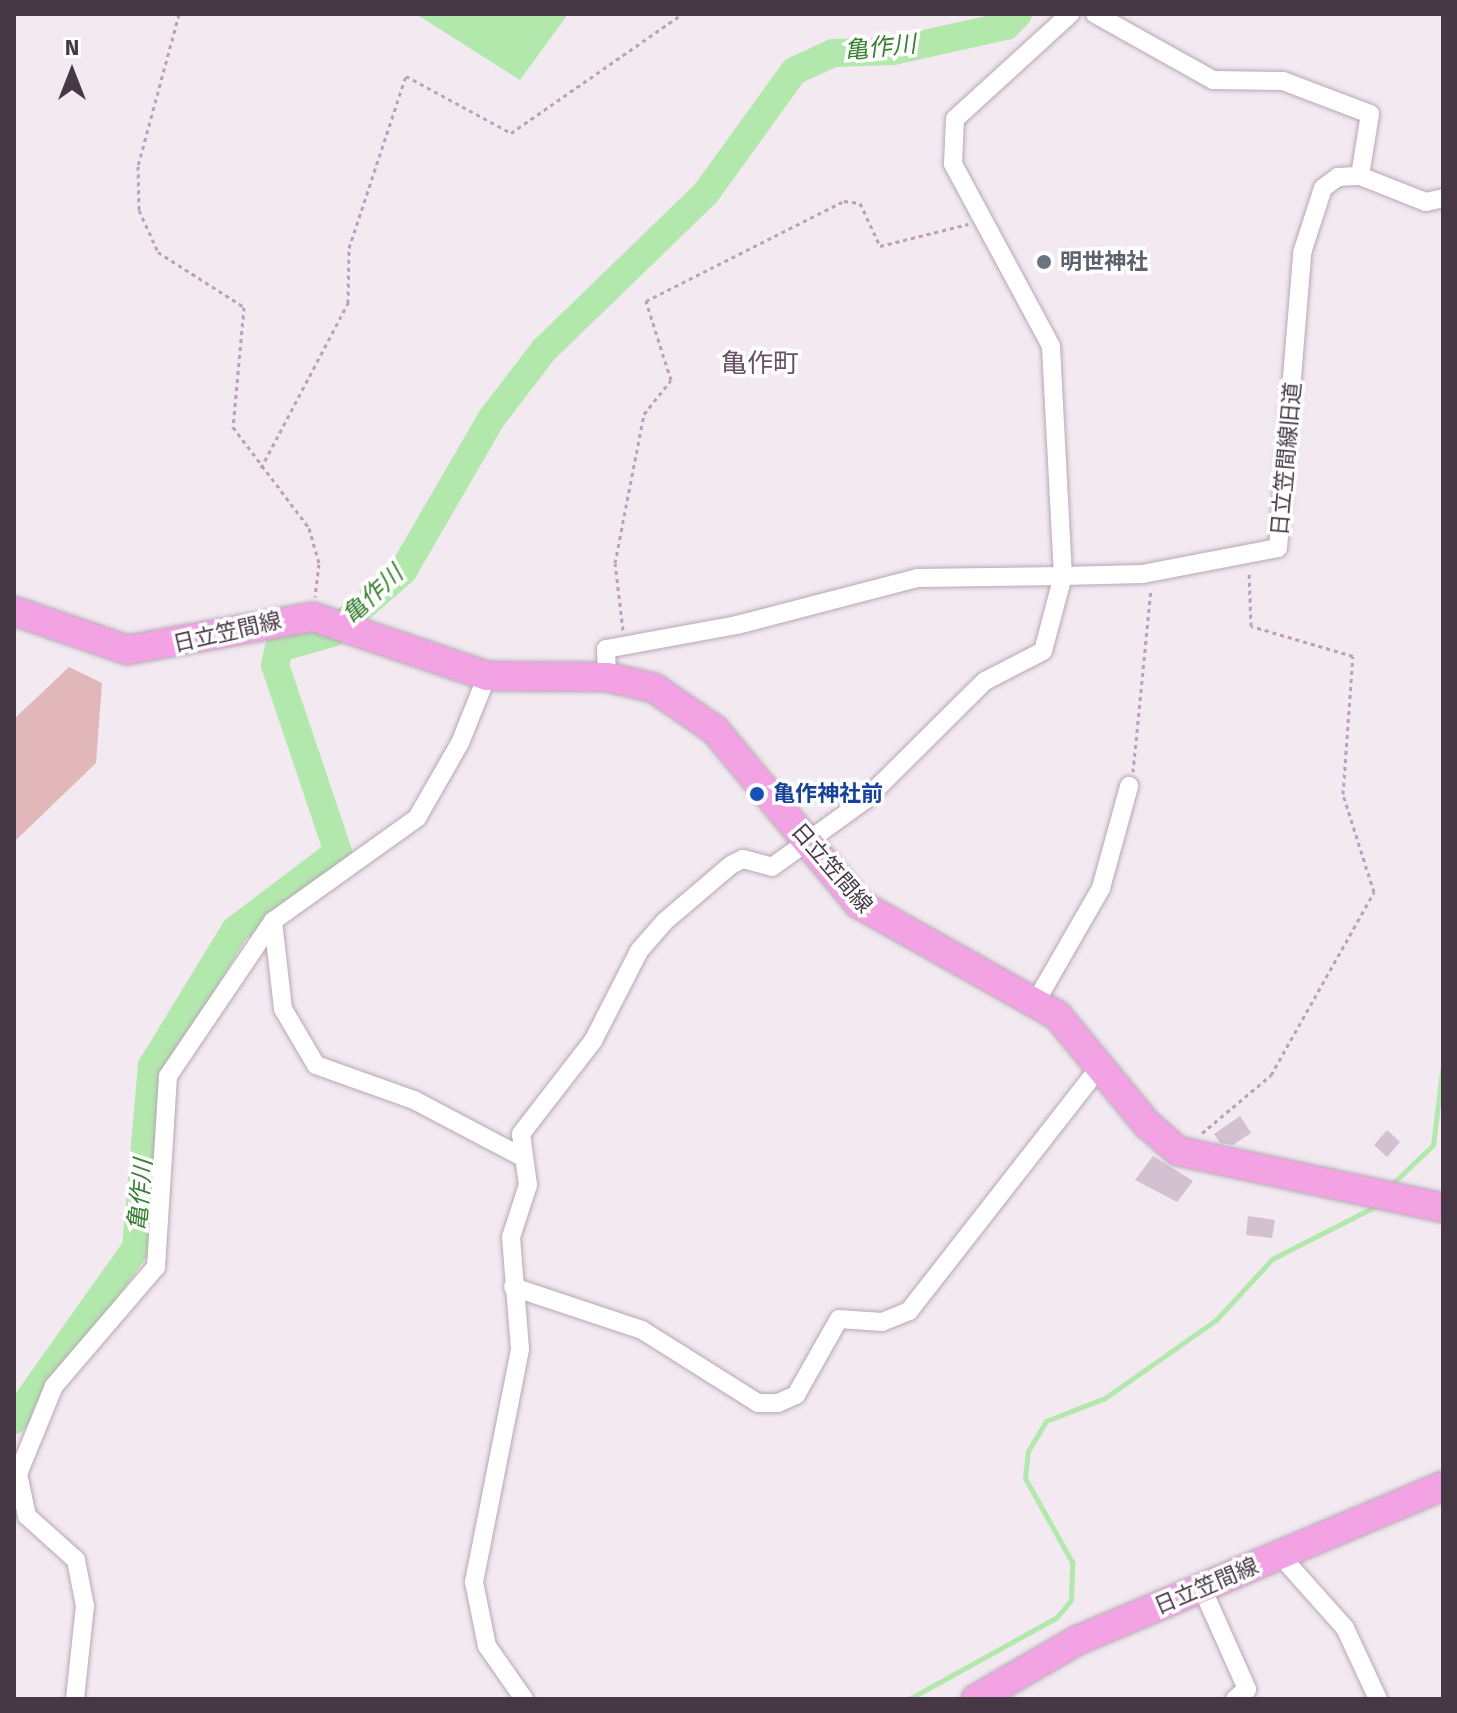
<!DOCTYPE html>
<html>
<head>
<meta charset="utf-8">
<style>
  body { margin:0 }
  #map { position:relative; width:1457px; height:1713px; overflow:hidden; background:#f3e9f1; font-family:"Fira Sans","Noto Sans JP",sans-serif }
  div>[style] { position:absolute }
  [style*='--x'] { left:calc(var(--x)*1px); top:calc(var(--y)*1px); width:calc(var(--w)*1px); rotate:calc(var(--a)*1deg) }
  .green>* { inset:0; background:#e2b7ba }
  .water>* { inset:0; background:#b3e8ad }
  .stream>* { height:5px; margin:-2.5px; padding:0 2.5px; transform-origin:2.5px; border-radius:2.5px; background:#b3e8ad }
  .river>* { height:28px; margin:-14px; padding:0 14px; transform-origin:14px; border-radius:14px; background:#b3e8ad }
  .building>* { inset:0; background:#d3c0d1 }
  .path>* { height:3px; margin-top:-1.5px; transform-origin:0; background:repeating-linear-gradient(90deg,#bda0b9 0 4px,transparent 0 8px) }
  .roads { filter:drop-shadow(0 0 2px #b7a7b5) drop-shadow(0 0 2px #b7a7b5) }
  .street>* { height:18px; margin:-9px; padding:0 9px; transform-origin:9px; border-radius:9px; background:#fff }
  .primary>* { height:28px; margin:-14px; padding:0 14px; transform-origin:14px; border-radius:14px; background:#f3a2e3 }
  .dots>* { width:22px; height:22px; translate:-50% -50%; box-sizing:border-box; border:4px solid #fff; border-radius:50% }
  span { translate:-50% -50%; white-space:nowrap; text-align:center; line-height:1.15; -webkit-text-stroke:7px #fff; paint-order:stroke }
  .worship-label { font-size:22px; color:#5b616d; font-weight:700 }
  .left { translate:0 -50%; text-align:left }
  .street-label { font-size:22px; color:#463844 }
  .transit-label { font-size:22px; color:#164399; font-weight:700 }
  .water-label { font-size:24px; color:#3a8033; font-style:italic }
  .quarter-label { font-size:26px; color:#675165 }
  .frame { position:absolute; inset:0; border:16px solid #463844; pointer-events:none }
  .north { position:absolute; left:32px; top:32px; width:80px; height:80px; -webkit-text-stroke:6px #fff; paint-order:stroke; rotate:0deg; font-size:22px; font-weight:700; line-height:32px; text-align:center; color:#463844 }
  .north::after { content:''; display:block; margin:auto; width:28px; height:36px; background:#463844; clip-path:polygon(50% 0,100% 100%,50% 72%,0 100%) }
</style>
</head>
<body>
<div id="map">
  <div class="green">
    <div style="clip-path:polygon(69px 667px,102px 683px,96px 763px,14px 842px,14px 719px)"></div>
  </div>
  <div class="water">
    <div style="clip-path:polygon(416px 14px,568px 14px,520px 80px)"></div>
  </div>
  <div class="stream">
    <div style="--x:1390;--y:1186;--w:59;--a:-43.6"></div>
    <div style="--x:1433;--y:1145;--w:82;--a:-83"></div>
    <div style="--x:909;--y:1699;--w:168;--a:-28.9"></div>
    <div style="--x:1056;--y:1618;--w:23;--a:-50"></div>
    <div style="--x:1071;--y:1600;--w:38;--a:-88"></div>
    <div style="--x:1072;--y:1562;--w:96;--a:-119.2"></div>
    <div style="--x:1025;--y:1478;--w:27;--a:-84"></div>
    <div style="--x:1028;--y:1451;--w:35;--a:-59"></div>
    <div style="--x:1046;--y:1421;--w:63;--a:-21.3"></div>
    <div style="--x:1105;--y:1398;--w:136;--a:-35.1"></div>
    <div style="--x:1216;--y:1320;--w:83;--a:-47.4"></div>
    <div style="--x:1272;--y:1259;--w:119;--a:-27"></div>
  </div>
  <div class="river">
    <div style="--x:14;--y:1420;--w:211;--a:-54.7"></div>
    <div style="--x:136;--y:1248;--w:183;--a:-85"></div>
    <div style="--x:152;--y:1066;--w:159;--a:-58.6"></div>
    <div style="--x:235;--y:930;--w:129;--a:-37.1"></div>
    <div style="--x:338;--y:852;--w:197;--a:-108.6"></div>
    <div style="--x:275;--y:665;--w:17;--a:-77"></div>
    <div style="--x:279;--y:648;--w:55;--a:-15.8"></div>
    <div style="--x:332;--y:633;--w:94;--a:-41.1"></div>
    <div style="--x:403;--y:571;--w:176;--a:-59.9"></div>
    <div style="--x:491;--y:419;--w:87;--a:-52.5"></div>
    <div style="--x:544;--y:350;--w:226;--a:-44.1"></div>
    <div style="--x:706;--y:193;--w:150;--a:-54.2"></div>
    <div style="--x:794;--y:71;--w:43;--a:-24.8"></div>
    <div style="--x:833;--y:53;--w:60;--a:-1.9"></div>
    <div style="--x:893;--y:51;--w:116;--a:-12.5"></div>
    <div style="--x:1006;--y:26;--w:17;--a:-45"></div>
  </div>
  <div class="building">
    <div style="clip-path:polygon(1240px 1116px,1251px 1133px,1233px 1145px,1220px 1143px,1214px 1134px)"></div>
    <div style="clip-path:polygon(1387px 1130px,1400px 1142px,1387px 1157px,1374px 1145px)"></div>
    <div style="clip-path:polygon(1153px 1156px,1193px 1181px,1177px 1202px,1135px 1180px)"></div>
    <div style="clip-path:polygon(1248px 1216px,1275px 1220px,1272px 1238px,1246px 1235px)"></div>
  </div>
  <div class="path">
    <div style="--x:179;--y:14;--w:157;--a:105.1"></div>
    <div style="--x:138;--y:166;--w:44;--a:88.7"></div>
    <div style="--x:139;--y:210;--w:46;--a:65.7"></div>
    <div style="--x:158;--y:252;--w:102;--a:32.6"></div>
    <div style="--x:244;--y:307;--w:121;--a:95.2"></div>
    <div style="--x:233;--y:427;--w:126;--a:53"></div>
    <div style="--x:309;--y:528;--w:37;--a:74"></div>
    <div style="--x:319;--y:564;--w:33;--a:97"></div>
    <div style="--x:261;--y:468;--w:187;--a:-62.2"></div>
    <div style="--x:348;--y:303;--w:55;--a:-89"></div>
    <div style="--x:349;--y:248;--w:181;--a:-71.7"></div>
    <div style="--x:406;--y:76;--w:119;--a:28.5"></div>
    <div style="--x:511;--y:133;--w:208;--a:-34.8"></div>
    <div style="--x:623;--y:630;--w:67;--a:-96.8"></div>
    <div style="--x:615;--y:563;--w:152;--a:-79"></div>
    <div style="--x:644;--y:414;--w:43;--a:-51.5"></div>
    <div style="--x:671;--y:380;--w:83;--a:-107.6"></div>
    <div style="--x:646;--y:301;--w:222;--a:-26.8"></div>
    <div style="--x:844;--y:201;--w:16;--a:7"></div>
    <div style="--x:860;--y:203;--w:47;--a:65.1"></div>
    <div style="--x:880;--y:246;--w:91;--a:-14"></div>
    <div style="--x:1133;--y:772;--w:184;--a:-84.4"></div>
    <div style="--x:1202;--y:1133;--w:90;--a:-40"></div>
    <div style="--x:1271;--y:1075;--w:210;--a:-60.6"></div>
    <div style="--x:1374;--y:892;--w:103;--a:-107.6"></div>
    <div style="--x:1343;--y:794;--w:138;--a:-85.9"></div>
    <div style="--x:1353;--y:656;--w:106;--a:-163.6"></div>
    <div style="--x:1251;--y:626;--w:54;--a:-92.1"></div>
  </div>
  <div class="roads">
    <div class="street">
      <div style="--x:1095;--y:14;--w:135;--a:29.2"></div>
      <div style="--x:1213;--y:80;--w:70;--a:0.8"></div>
      <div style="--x:1283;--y:81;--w:93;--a:20.8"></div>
      <div style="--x:1370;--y:114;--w:63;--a:99.2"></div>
      <div style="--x:607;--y:677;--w:28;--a:-92"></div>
      <div style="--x:606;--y:649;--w:133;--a:-10.4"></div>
      <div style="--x:737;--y:625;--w:186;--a:-14.6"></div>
      <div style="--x:917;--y:578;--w:146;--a:-0.8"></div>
      <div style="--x:1063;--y:576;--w:230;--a:-93"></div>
      <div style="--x:1051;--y:346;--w:207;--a:-118.3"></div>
      <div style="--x:953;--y:164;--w:45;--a:-87.5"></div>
      <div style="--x:955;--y:119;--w:156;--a:-42.4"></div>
      <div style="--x:273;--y:921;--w:89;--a:83.5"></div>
      <div style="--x:283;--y:1009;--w:65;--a:59.5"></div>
      <div style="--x:316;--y:1065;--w:104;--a:19.7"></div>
      <div style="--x:414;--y:1100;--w:122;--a:27.8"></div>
      <div style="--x:1035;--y:1003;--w:133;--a:-60.1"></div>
      <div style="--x:1101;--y:888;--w:106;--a:-74.6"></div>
      <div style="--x:513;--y:1287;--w:136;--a:18.4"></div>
      <div style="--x:642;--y:1330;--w:137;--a:32.2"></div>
      <div style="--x:758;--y:1403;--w:20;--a:0"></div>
      <div style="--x:778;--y:1403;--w:20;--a:-24"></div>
      <div style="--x:796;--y:1395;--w:87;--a:-60.5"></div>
      <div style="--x:839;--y:1319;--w:43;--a:4"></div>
      <div style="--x:882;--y:1322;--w:29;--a:-22"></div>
      <div style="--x:909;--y:1311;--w:312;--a:-52"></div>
      <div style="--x:1280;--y:1555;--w:98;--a:48.3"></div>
      <div style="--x:1345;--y:1628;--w:78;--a:65.1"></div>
      <div style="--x:1202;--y:1588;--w:111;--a:66"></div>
      <div style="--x:1247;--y:1689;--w:16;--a:140"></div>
      <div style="--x:75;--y:1699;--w:94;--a:-83.9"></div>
      <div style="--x:85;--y:1606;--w:47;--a:-101.1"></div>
      <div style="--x:76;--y:1560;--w:66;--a:-138.1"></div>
      <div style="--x:27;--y:1516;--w:43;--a:-102.1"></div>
      <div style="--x:18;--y:1474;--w:95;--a:-67.8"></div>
      <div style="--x:54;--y:1386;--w:157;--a:-49.4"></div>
      <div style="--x:156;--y:1267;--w:191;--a:-86.4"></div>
      <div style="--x:168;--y:1076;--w:187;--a:-55.9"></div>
      <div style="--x:273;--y:921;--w:177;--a:-35.6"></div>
      <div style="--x:417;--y:818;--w:86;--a:-60.2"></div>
      <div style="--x:460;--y:743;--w:72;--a:-68.1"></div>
      <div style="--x:524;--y:1699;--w:65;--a:-124.9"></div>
      <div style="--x:487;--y:1646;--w:65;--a:-101.5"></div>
      <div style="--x:474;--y:1582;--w:237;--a:-78.8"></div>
      <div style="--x:520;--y:1349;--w:112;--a:-94.6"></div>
      <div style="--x:511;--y:1237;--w:55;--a:-71.9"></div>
      <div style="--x:528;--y:1185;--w:51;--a:-97.8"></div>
      <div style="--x:521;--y:1134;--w:118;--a:-52.3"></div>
      <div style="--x:593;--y:1041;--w:101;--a:-62.9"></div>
      <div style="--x:639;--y:951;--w:38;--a:-49"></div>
      <div style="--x:664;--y:922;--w:88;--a:-40.4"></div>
      <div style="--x:731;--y:865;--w:13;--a:-27"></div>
      <div style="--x:743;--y:859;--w:30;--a:15"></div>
      <div style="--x:772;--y:867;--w:115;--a:-35.8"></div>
      <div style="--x:865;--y:800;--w:169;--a:-44.8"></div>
      <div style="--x:985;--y:681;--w:65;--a:-27.3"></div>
      <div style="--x:1043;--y:651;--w:78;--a:-75.1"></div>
      <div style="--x:1063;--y:576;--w:80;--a:-1.4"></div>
      <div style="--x:1143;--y:574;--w:137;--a:-10.9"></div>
      <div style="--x:1278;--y:548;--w:296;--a:-85.3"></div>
      <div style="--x:1302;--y:253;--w:68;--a:-72.1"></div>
      <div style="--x:1323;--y:188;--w:19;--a:-36"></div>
      <div style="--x:1338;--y:177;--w:22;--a:-3"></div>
      <div style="--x:1360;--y:176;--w:71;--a:21.5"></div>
      <div style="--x:1426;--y:202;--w:17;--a:-13"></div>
    </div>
    <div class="primary">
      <div style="--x:14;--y:611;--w:120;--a:19"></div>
      <div style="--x:127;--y:650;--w:189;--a:-10.1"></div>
      <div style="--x:313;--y:617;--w:184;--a:18.7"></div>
      <div style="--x:487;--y:676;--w:120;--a:0.5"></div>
      <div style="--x:607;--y:677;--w:48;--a:13.2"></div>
      <div style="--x:654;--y:688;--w:74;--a:34.5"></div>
      <div style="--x:715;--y:730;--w:226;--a:50.4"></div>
      <div style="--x:859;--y:904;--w:227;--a:29.3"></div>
      <div style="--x:1057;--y:1015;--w:141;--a:50.5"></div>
      <div style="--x:1147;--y:1124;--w:41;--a:41.1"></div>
      <div style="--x:1178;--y:1151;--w:271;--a:12.1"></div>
      <div style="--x:976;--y:1699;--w:116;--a:-30.1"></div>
      <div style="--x:1076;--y:1641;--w:398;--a:-22.9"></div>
    </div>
  </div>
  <div class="dots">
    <div style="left:1044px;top:262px;background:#6b7280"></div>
    <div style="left:757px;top:794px;background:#1a4fb4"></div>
  </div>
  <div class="worship-label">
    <span class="left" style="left:1060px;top:262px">明世神社</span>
  </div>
  <div class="street-label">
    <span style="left:1286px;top:459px;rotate:-85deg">日立笠間線旧道</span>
    <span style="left:227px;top:632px;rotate:-13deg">日立笠間線</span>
    <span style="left:832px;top:868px;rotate:49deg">日立笠間線</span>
    <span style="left:1206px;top:1586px;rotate:-23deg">日立笠間線</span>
  </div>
  <div class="transit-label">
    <span class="left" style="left:773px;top:794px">亀作神社前</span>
  </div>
  <div class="water-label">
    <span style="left:880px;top:48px;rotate:-6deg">亀作川</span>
    <span style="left:373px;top:595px;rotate:-43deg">亀作川</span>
    <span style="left:141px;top:1195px;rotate:-85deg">亀作川</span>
  </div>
  <div class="quarter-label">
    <span style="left:760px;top:364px">亀作町</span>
  </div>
  <div class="frame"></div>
  <div class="north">N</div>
</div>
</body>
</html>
